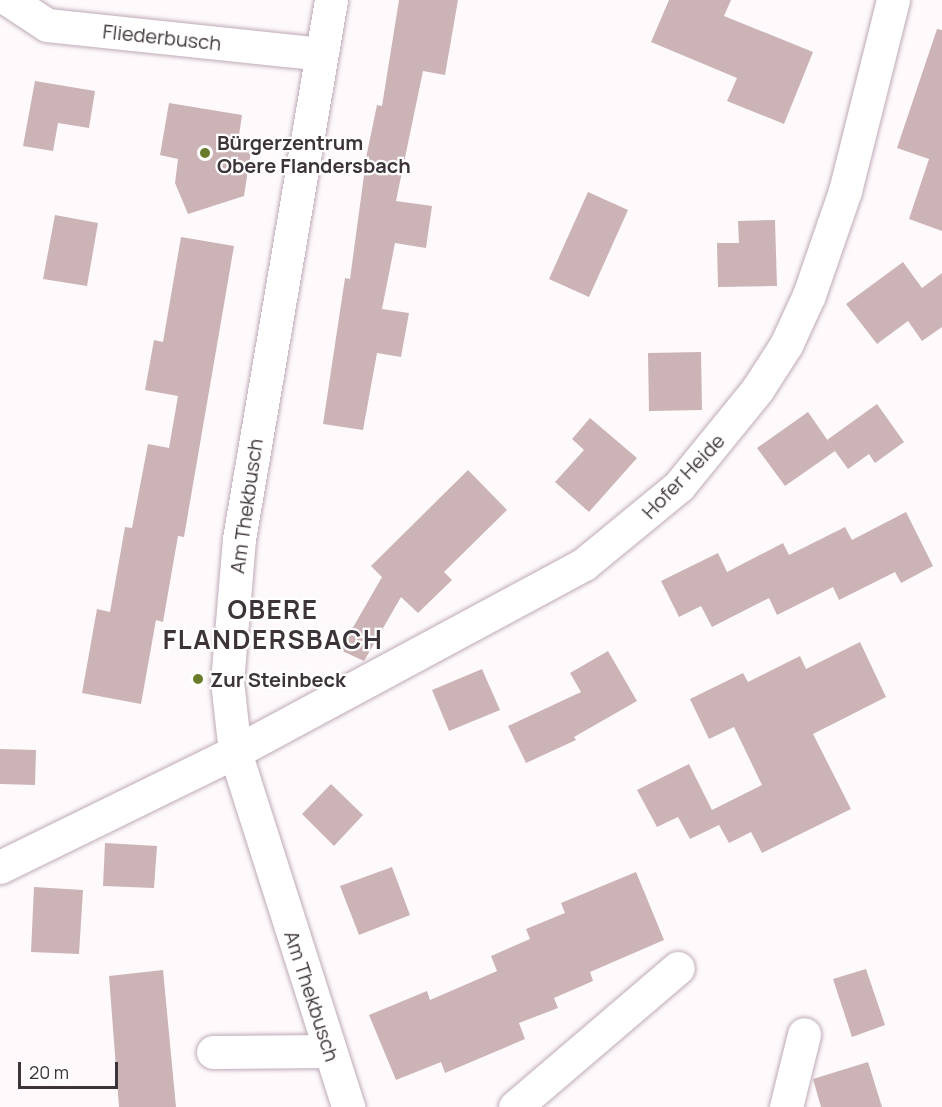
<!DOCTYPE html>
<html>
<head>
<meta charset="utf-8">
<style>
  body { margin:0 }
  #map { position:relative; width:942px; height:1107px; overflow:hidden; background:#fefafc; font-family:Manrope,sans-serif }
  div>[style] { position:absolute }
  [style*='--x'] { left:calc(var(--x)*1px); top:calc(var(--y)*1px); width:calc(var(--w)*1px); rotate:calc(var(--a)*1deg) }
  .building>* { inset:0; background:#ccb3b6 }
  .roads { filter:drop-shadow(0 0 2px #beaab7) drop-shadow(0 0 2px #beaab7) }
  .minor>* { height:33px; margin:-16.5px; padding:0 16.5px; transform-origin:16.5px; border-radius:16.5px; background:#fff }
  .dots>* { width:16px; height:16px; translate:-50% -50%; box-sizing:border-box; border:3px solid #fff; border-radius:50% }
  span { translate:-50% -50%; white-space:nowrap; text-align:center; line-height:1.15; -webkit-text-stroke:4.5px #fff; paint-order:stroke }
  .street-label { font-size:20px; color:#3d343a }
  .poi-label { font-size:20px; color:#3d343a; font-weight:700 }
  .left { translate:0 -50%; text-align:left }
  .district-label { font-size:26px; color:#3d343a; font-weight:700; letter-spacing:1.5px }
  .scale { position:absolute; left:18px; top:1062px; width:100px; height:27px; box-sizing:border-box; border:3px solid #3d343a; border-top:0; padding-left:8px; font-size:18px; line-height:21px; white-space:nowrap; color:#3d343a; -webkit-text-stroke:4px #fff; paint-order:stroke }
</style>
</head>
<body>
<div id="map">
  <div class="building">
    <div style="clip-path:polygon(399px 0,458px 0,445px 75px,423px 71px,396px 201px,432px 206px,426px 248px,395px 243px,382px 309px,409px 313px,401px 357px,377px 353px,363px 430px,323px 424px,345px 278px,350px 279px,367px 153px,377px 105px,382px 106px)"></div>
    <div style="clip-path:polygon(669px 0,731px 0,724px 16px,813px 52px,784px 124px,727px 101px,737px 78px,651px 42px)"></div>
    <div style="clip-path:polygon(937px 29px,942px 30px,942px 231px,909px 219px,929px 159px,897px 148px)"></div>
    <div style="clip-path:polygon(35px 81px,95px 91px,89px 128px,58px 123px,53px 151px,23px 146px)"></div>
    <div style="clip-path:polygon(169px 103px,242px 115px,237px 149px,251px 151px,244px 196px,188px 214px,175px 183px,178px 159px,160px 155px)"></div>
    <div style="clip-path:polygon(588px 192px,628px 210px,589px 297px,549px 279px)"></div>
    <div style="clip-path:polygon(55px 215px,98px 223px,87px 286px,43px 279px)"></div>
    <div style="clip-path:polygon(775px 220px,777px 286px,718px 287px,717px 243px,739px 243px,738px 221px)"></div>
    <div style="clip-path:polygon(181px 237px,234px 246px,184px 537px,178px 536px,163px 622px,156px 620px,141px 704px,82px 693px,97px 609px,110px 612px,125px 527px,132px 528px,148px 444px,169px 448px,178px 396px,145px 390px,154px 340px,163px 342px)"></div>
    <div style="clip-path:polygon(903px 262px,922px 288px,942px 273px,942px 327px,922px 341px,908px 321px,877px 344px,846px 304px)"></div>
    <div style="clip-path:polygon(701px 352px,702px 410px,649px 411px,648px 353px)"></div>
    <div style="clip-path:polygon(877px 404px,904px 442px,875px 463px,869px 454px,848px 469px,827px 440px)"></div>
    <div style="clip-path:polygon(808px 412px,835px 451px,785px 486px,757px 448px)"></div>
    <div style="clip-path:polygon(590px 418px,637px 458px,589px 512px,555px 482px,584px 450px,572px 439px)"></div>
    <div style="clip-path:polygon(468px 470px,507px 510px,444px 572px,452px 580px,418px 613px,401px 597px,364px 661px,340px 650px,382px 577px,371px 566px)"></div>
    <div style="clip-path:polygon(906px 512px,933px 566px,901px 583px,895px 572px,839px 600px,833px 587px,777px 615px,769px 598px,712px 627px,701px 606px,679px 617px,661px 581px,718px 553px,727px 572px,783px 543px,789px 555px,845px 527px,852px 540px)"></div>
    <div style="clip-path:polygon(860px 642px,886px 697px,813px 734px,851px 809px,762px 853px,751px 832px,729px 843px,719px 825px,690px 839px,678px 817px,657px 827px,637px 790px,689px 764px,712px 810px,762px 785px,734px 727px,709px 739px,690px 699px,743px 673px,748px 682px,800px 656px,806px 669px)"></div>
    <div style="clip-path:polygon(608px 651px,637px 701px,574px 737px,576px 740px,526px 763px,508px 726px,581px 692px,570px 673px)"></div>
    <div style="clip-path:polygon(482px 669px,500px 710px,449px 731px,432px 690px)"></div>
    <div style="clip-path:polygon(0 749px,36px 750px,35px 785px,0 784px)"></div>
    <div style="clip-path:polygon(331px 784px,363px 815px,334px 846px,302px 814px)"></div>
    <div style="clip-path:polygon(105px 843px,157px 846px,154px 888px,103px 886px)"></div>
    <div style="clip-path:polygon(392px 867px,410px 915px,359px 935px,340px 886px)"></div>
    <div style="clip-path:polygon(636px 872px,664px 940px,590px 972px,593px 981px,554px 998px,558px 1008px,519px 1023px,525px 1039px,445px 1073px,441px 1062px,396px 1080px,369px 1015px,427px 991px,430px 1000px,497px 971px,491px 956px,530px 939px,526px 929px,565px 913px,561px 903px)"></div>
    <div style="clip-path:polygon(34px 887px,83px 890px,79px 954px,31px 952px)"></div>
    <div style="clip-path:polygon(866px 969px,885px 1025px,852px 1037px,833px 979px)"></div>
    <div style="clip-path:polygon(163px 970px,176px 1107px,119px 1107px,109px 976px)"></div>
    <div style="clip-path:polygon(868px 1062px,882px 1107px,821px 1107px,813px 1079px)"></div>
  </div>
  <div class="roads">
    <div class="minor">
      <div style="--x:9;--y:0;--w:45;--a:33.3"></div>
      <div style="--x:47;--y:25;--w:276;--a:6"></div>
      <div style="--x:331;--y:0;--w:547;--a:99.69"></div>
      <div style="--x:239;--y:539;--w:143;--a:94.8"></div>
      <div style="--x:227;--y:681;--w:71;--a:83.6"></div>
      <div style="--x:235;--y:752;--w:373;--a:72.3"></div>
      <div style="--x:0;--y:867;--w:262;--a:-26.1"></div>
      <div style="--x:235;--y:752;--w:396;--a:-28.3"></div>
      <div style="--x:584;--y:564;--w:123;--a:-39.4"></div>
      <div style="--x:679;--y:486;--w:124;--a:-50.9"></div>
      <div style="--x:757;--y:390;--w:54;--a:-57.2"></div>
      <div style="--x:786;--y:345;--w:55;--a:-65.3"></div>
      <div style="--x:809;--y:295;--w:110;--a:-70.9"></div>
      <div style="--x:845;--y:191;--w:197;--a:-75.9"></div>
      <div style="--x:213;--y:1052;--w:116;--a:-0.5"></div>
      <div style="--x:515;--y:1107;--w:214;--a:-40.5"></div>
      <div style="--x:786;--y:1107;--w:75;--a:-76.1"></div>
    </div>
  </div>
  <div class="dots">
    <div style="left:205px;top:153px;background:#6a7c2b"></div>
    <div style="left:198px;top:679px;background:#6a7c2b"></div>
  </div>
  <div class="street-label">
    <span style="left:162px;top:37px;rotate:6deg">Fliederbusch</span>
    <span style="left:683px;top:476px;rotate:-46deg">Hofer Heide</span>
    <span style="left:246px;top:506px;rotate:-82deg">Am Thekbusch</span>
    <span style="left:312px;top:996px;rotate:72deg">Am Thekbusch</span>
  </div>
  <div class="poi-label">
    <span class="left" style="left:217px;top:154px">Bürgerzentrum<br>Obere Flandersbach</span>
    <span class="left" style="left:210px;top:679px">Zur Steinbeck</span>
  </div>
  <div class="district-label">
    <span style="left:273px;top:625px">OBERE<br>FLANDERSBACH</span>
  </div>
  <div class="scale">20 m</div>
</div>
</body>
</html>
